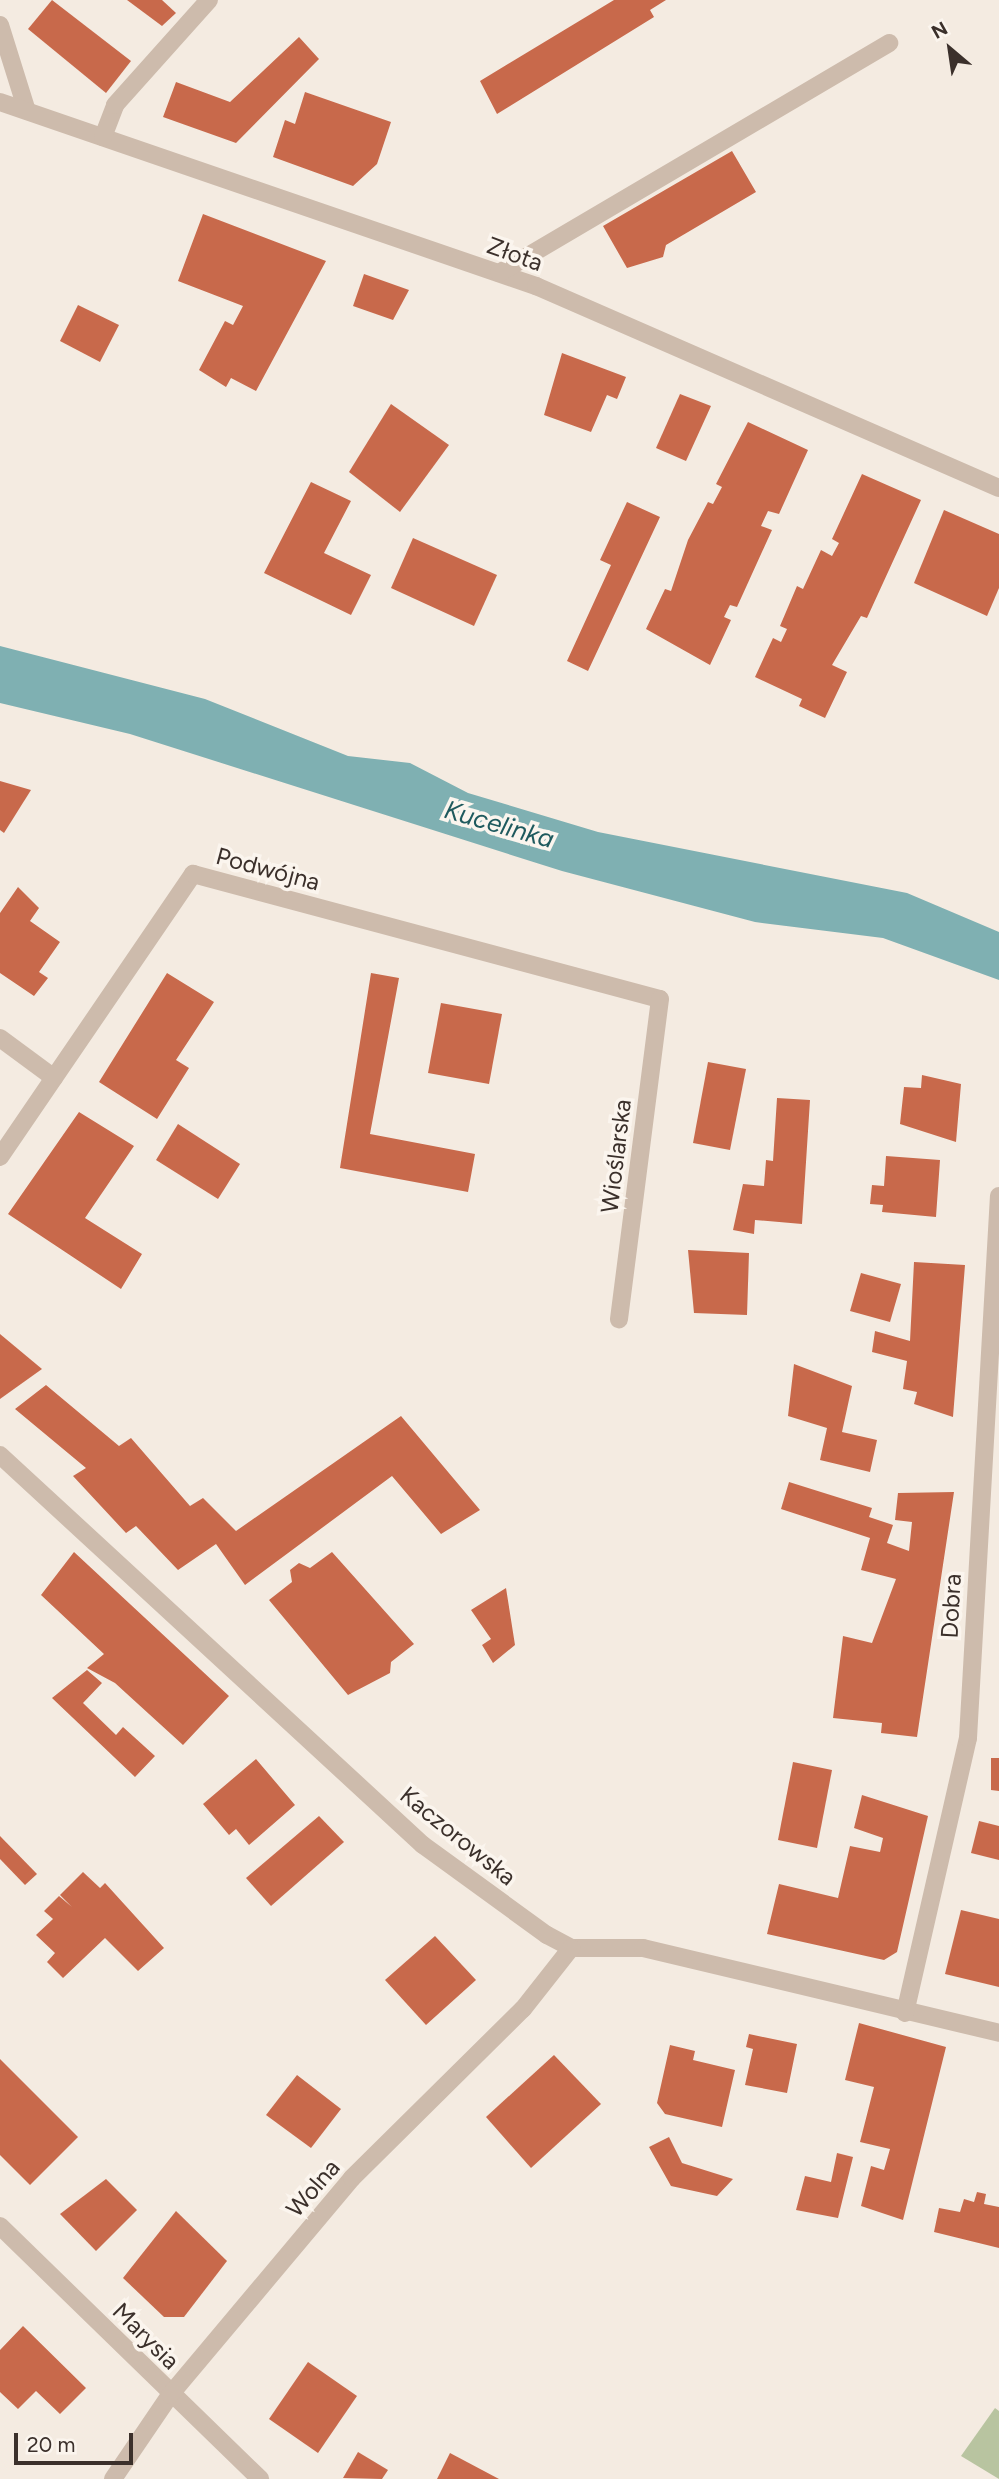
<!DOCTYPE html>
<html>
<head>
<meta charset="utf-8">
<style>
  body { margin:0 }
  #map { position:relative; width:999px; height:2479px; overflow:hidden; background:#f4ebe1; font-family:Figtree,sans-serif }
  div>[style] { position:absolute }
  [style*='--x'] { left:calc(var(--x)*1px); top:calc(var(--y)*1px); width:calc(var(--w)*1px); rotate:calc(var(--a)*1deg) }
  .green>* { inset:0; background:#b8c4a0 }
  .water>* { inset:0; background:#7fb0b2 }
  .building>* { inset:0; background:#c8694b }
  .minor>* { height:18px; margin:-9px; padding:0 9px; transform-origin:9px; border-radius:9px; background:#cdbbac }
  span { translate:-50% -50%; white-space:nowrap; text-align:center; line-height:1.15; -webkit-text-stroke:7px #fbf5ee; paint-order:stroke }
  .street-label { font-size:24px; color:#3b302b }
  .water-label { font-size:26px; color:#1f5a5e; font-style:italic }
  .north { position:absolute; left:915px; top:14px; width:70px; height:70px; -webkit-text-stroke:5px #fbf5ee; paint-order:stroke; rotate:331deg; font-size:19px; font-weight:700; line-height:28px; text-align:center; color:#3b302b }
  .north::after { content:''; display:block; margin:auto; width:24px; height:32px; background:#3b302b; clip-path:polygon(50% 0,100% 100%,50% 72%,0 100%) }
  .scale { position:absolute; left:14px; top:2433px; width:119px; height:32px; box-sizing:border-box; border:4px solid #3b302b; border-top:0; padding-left:9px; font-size:21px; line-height:24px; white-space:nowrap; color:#3b302b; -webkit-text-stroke:5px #fbf5ee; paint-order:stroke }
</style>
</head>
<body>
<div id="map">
  <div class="green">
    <div style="clip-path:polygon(995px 2408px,999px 2411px,999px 2479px,961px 2456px)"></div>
  </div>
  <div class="water">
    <div style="clip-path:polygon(0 646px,205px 699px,348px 756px,410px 763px,468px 793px,598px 832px,907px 893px,999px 932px,999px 980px,883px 938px,755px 922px,562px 871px,130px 734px,0 703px)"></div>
  </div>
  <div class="building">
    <div style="clip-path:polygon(52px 0,131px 61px,106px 93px,28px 29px)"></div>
    <div style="clip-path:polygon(127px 0,162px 0,176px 13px,162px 26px)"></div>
    <div style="clip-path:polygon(614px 0,666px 0,650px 10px,654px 17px,497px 114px,480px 81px)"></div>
    <div style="clip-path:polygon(299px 37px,319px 59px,236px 143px,163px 117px,176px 82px,230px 102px)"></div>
    <div style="clip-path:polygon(305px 92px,391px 122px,377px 164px,353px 186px,273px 157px,285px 120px,295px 124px)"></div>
    <div style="clip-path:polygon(732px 151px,756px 192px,666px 245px,663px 257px,627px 268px,603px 226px)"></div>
    <div style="clip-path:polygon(203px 214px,326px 261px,256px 391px,231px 378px,226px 387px,199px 370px,225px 321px,233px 325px,243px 306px,178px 281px)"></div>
    <div style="clip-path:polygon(364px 274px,409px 290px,393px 320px,353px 306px)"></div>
    <div style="clip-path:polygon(78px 305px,119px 325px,100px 362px,60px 341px)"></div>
    <div style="clip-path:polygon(562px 353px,626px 377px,617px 399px,607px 395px,591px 432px,544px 415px)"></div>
    <div style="clip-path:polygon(680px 394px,711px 406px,686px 461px,656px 448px)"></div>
    <div style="clip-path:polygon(391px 404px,449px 445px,400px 512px,349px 472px)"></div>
    <div style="clip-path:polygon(748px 422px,808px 450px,779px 514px,768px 511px,761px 526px,772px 530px,737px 607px,730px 605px,724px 617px,731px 620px,710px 665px,646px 629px,665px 589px,671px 591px,688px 540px,708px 502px,713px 504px,722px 487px,716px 484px)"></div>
    <div style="clip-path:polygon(862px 474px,921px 500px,867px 618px,861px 616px,832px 665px,847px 672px,825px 718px,799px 706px,802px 699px,755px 677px,773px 638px,781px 642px,787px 629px,780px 626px,797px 586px,803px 589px,821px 550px,832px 556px,839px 543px,832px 539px)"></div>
    <div style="clip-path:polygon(311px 482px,351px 501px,324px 553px,371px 575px,351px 615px,264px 573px)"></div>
    <div style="clip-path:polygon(627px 502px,660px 517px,588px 671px,567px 661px,611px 565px,600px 560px)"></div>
    <div style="clip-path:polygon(944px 510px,999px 534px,999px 588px,987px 616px,914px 583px)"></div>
    <div style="clip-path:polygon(413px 538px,497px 575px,474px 626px,391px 588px)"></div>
    <div style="clip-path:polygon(0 781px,31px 790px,4px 833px,0 830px)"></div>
    <div style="clip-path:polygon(18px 887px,39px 908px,30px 921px,60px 942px,39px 972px,48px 978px,34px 996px,0 973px,0 913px)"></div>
    <div style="clip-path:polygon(167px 973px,214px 1002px,176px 1060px,189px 1068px,157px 1119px,99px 1082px)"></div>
    <div style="clip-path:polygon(371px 973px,399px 978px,370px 1134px,475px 1154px,468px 1192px,340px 1168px)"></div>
    <div style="clip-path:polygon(441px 1003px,502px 1014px,489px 1084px,428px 1073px)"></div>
    <div style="clip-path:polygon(708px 1062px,746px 1069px,730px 1150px,693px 1143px)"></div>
    <div style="clip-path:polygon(922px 1075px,961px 1084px,956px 1142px,900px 1124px,904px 1087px,921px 1088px)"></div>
    <div style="clip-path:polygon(777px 1098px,810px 1100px,802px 1224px,755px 1220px,754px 1234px,733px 1230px,743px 1184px,764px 1186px,766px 1160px,773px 1161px)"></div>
    <div style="clip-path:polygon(79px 1112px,134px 1146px,85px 1218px,142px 1254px,121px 1289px,8px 1214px)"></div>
    <div style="clip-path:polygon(178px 1124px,240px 1164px,218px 1199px,156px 1160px)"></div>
    <div style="clip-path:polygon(886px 1156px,940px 1160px,936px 1217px,882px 1212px,883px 1205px,870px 1204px,872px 1185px,884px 1186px)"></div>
    <div style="clip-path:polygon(688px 1250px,749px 1253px,747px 1315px,694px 1313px)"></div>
    <div style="clip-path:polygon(914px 1262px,965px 1265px,953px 1417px,914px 1404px,917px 1392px,903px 1389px,907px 1361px,872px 1352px,875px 1331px,910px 1341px)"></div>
    <div style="clip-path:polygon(861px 1273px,901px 1284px,890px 1322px,850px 1311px)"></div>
    <div style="clip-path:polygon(0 1334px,42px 1369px,0 1399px)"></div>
    <div style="clip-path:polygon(794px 1364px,852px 1386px,842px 1432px,877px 1440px,870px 1472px,820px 1460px,827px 1428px,788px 1416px)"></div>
    <div style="clip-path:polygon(46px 1385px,119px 1446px,131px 1438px,190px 1506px,203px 1498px,236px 1531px,401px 1416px,480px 1510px,441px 1534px,392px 1476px,245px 1585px,216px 1544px,178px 1570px,136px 1526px,126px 1533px,73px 1476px,86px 1468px,15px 1409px)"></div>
    <div style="clip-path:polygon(789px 1482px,872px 1508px,869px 1517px,893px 1525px,887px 1543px,909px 1551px,912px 1522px,895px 1520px,898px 1493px,954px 1492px,917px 1737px,881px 1733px,882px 1723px,833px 1718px,843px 1636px,872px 1643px,896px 1579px,861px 1570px,870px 1538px,781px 1509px)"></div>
    <div style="clip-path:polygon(74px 1552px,229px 1696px,183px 1745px,115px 1683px,87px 1668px,104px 1654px,41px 1595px)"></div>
    <div style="clip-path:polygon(332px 1552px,414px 1644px,391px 1662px,390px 1673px,348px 1695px,269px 1600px,292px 1582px,290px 1570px,299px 1563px,310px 1568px)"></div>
    <div style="clip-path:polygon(506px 1588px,515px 1645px,493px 1663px,482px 1645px,491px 1639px,471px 1610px)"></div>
    <div style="clip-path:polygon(87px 1670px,102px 1683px,83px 1703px,116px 1735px,123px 1727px,155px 1756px,135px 1777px,52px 1698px)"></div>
    <div style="clip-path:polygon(991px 1758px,999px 1758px,999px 1791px,991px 1790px)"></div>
    <div style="clip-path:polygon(256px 1759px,295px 1805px,249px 1845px,236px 1829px,229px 1835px,203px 1804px)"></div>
    <div style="clip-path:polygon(793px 1762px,832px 1770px,817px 1848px,778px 1840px)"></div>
    <div style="clip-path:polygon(862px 1795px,928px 1816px,897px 1952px,884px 1960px,767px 1934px,779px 1884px,838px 1898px,850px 1846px,880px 1852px,883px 1838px,854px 1828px)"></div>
    <div style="clip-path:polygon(319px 1816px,344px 1842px,271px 1906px,246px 1878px)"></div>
    <div style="clip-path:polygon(979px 1821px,999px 1826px,999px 1860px,971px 1853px)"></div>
    <div style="clip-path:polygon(0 1836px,37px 1874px,25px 1885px,0 1859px)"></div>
    <div style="clip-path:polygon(83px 1872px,100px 1888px,105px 1883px,164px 1948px,138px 1971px,105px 1938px,63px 1978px,47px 1962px,55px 1953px,36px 1935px,53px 1919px,44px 1911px,59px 1896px,72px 1907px,60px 1895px)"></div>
    <div style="clip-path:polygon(961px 1910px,999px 1919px,999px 1987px,945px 1974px)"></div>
    <div style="clip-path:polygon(435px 1936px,476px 1980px,426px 2025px,385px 1980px)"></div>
    <div style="clip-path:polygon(859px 2023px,946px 2047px,903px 2220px,861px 2206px,871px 2166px,884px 2170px,890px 2149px,860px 2142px,874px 2087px,845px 2080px)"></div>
    <div style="clip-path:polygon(749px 2034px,797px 2044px,787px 2093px,745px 2085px,753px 2049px,746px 2047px)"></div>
    <div style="clip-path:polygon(670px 2045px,695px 2051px,693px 2060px,735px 2070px,722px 2127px,665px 2114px,657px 2103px)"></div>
    <div style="clip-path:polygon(554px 2055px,601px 2104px,531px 2168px,486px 2117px)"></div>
    <div style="clip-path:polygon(0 2059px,78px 2137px,30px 2185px,0 2155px)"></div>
    <div style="clip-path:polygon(297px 2075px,341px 2109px,311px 2148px,266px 2115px)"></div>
    <div style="clip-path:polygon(669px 2137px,682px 2163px,733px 2179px,717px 2196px,671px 2186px,649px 2147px)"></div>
    <div style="clip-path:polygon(837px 2153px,853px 2157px,838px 2218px,796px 2210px,805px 2176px,831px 2182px)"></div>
    <div style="clip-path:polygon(106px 2179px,137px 2210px,96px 2251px,60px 2214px)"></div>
    <div style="clip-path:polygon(977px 2192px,986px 2194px,984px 2204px,999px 2207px,999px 2248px,934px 2232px,939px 2208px,960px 2212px,964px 2199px,974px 2202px)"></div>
    <div style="clip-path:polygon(176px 2211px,227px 2261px,184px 2317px,164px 2317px,123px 2278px)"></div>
    <div style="clip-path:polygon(23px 2326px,86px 2388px,60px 2414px,36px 2391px,18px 2409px,0 2392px,0 2350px)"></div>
    <div style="clip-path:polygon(308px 2362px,357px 2396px,318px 2453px,269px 2419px)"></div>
    <div style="clip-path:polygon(358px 2452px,388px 2470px,382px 2479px,343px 2478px)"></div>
    <div style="clip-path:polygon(450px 2453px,499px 2479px,437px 2479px)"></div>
  </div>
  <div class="minor">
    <div style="--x:0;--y:25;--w:90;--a:72.6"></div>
    <div style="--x:0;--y:102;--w:567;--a:18.95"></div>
    <div style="--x:536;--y:286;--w:505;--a:23.57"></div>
    <div style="--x:103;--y:137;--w:34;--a:-69"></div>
    <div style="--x:115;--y:105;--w:141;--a:-48.2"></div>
    <div style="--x:499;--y:273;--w:453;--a:-30.5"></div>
    <div style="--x:0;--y:1038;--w:67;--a:36.5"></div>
    <div style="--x:0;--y:1157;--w:343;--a:-55.7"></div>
    <div style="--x:193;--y:874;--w:483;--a:15"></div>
    <div style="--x:660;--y:999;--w:323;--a:97.3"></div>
    <div style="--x:0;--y:1455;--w:575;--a:42.68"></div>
    <div style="--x:423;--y:1845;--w:153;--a:36"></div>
    <div style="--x:547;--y:1935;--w:27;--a:28"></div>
    <div style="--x:571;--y:1948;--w:72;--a:0"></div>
    <div style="--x:643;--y:1948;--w:366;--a:13.4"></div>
    <div style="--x:905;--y:2013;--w:282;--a:-77.1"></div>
    <div style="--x:968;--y:1738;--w:543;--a:-86.73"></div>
    <div style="--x:0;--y:2226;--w:363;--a:44.2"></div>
    <div style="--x:113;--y:2479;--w:102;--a:-55.8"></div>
    <div style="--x:170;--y:2395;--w:283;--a:-50"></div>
    <div style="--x:352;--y:2178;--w:240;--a:-44.7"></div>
    <div style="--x:523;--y:2009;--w:78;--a:-51.8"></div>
  </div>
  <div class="street-label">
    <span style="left:515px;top:254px;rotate:20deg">Złota</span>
    <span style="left:268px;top:869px;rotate:15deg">Podwójna</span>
    <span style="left:616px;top:1156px;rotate:-83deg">Wioślarska</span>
    <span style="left:951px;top:1606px;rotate:-87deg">Dobra</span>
    <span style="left:458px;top:1836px;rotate:39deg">Kaczorowska</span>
    <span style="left:313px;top:2188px;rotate:-49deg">Wolna</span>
    <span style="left:146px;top:2336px;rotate:45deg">Marysia</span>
  </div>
  <div class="water-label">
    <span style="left:499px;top:825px;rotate:16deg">Kucelinka</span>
  </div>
  <div class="north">N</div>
  <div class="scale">20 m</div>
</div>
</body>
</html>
